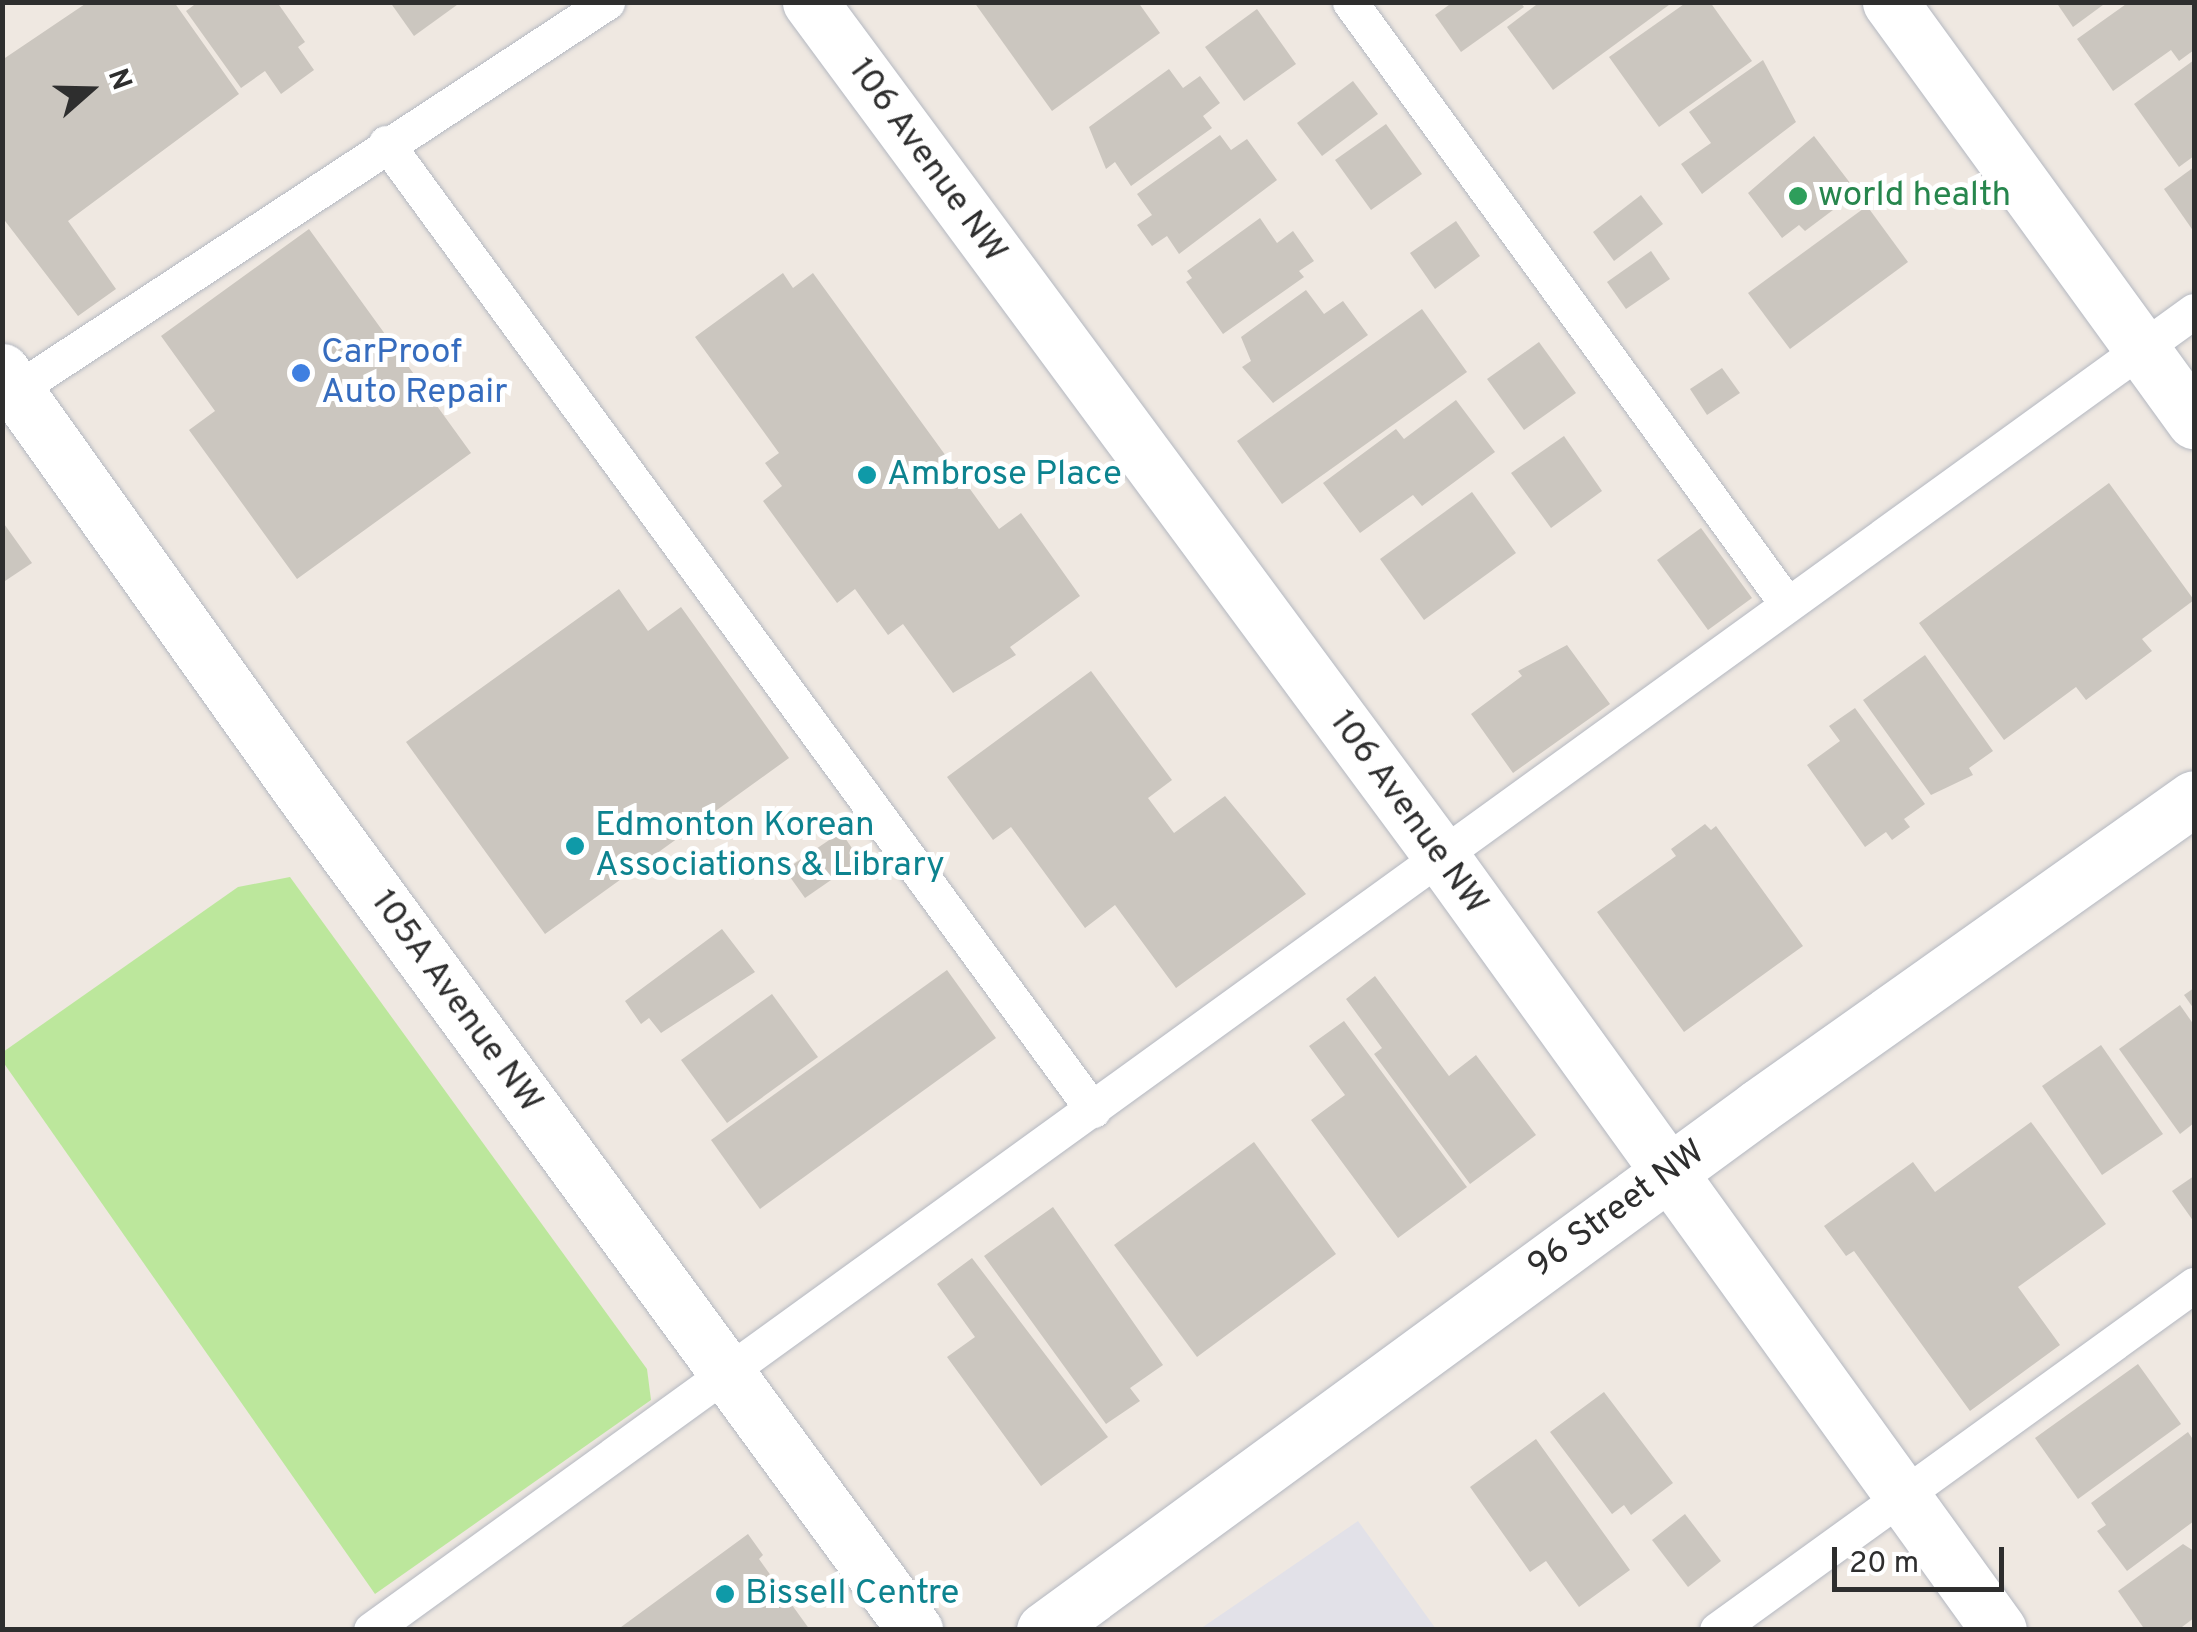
<!DOCTYPE html>
<html>
<head>
<meta charset="utf-8">
<style>
  body { margin:0 }
  #map { position:relative; width:2197px; height:1632px; overflow:hidden; background:#efe8e1; font-family:Overpass,sans-serif }
  div>[style] { position:absolute }
  [style*='--x'] { left:calc(var(--x)*1px); top:calc(var(--y)*1px); width:calc(var(--w)*1px); rotate:calc(var(--a)*1deg) }
  .industrial>* { inset:0; background:#e2e1e8 }
  .green>* { inset:0; background:#bce79c }
  .building>* { inset:0; background:#cbc6bf }
  .roads { filter:drop-shadow(0 0 2px #b4b8c1) drop-shadow(0 0 2px #b4b8c1) }
  .lane>* { height:35px; margin:-17.5px; padding:0 17.5px; transform-origin:17.5px; border-radius:17.5px; background:#fff }
  .street>* { height:55px; margin:-27.5px; padding:0 27.5px; transform-origin:27.5px; border-radius:27.5px; background:#fff }
  .secondary>* { height:55px; margin:-27.5px; padding:0 27.5px; transform-origin:27.5px; border-radius:27.5px; background:#fff }
  .dots>* { width:28px; height:28px; translate:-50% -50%; box-sizing:border-box; border:5px solid #fff; border-radius:50% }
  span { translate:-50% -50%; white-space:nowrap; text-align:center; line-height:1.15; -webkit-text-stroke:10px #fff; paint-order:stroke }
  .street-label { font-size:35px; color:#2e2e2e }
  .leisure-label { font-size:35px; color:#27864d }
  .left { translate:0 -50%; text-align:left }
  .shop-label { font-size:35px; color:#366cbe }
  .culture-label { font-size:35px; color:#0d838f }
  .frame { position:absolute; inset:0; border:5px solid #2e2e2e; pointer-events:none }
  .north { position:absolute; left:40px; top:40px; width:100px; height:100px; -webkit-text-stroke:8px #fff; paint-order:stroke; rotate:70deg; font-size:28px; font-weight:700; line-height:40px; text-align:center; color:#2e2e2e }
  .north::after { content:''; display:block; margin:auto; width:35px; height:45px; background:#2e2e2e; clip-path:polygon(50% 0,100% 100%,50% 72%,0 100%) }
  .scale { position:absolute; left:1832px; top:1547px; width:172px; height:45px; box-sizing:border-box; border:5px solid #2e2e2e; border-top:0; padding-left:12px; font-size:30px; line-height:35px; white-space:nowrap; color:#2e2e2e; -webkit-text-stroke:8px #fff; paint-order:stroke }
</style>
</head>
<body>
<div id="map">
  <div class="industrial">
    <div style="clip-path:polygon(1358px 1521px,1436px 1629px,1200px 1629px)"></div>
  </div>
  <div class="green">
    <div style="clip-path:polygon(290px 877px,647px 1369px,651px 1400px,375px 1594px,3px 1062px,3px 1052px,238px 887px)"></div>
  </div>
  <div class="building">
    <div style="clip-path:polygon(88px 2px,174px 2px,239px 94px,68px 221px,116px 289px,78px 316px,2px 217px,2px 60px)"></div>
    <div style="clip-path:polygon(198px 2px,277px 2px,305px 42px,298px 47px,314px 70px,281px 94px,265px 71px,241px 88px,186px 11px)"></div>
    <div style="clip-path:polygon(390px 2px,461px 2px,414px 36px)"></div>
    <div style="clip-path:polygon(974px 2px,1138px 2px,1160px 33px,1052px 111px)"></div>
    <div style="clip-path:polygon(1453px 2px,1520px 2px,1524px 7px,1461px 52px,1435px 15px)"></div>
    <div style="clip-path:polygon(1540px 2px,1673px 2px,1553px 90px,1507px 27px)"></div>
    <div style="clip-path:polygon(1687px 2px,1710px 2px,1752px 61px,1659px 127px,1609px 57px)"></div>
    <div style="clip-path:polygon(2056px 2px,2107px 2px,2073px 27px)"></div>
    <div style="clip-path:polygon(2129px 2px,2194px 2px,2194px 50px,2179px 61px,2171px 50px,2113px 91px,2077px 39px)"></div>
    <div style="clip-path:polygon(1257px 9px,1296px 64px,1244px 101px,1205px 47px)"></div>
    <div style="clip-path:polygon(1763px 60px,1796px 122px,1702px 194px,1681px 164px,1711px 143px,1689px 112px)"></div>
    <div style="clip-path:polygon(2194px 60px,2194px 156px,2179px 167px,2134px 104px)"></div>
    <div style="clip-path:polygon(1169px 69px,1183px 88px,1200px 76px,1220px 103px,1203px 116px,1212px 128px,1131px 186px,1115px 162px,1106px 169px,1089px 127px)"></div>
    <div style="clip-path:polygon(1353px 81px,1378px 114px,1322px 156px,1297px 123px)"></div>
    <div style="clip-path:polygon(1386px 124px,1422px 174px,1371px 210px,1335px 160px)"></div>
    <div style="clip-path:polygon(1220px 135px,1231px 150px,1247px 139px,1277px 180px,1179px 254px,1167px 236px,1152px 246px,1137px 225px,1152px 215px,1137px 194px)"></div>
    <div style="clip-path:polygon(1814px 136px,1857px 192px,1805px 231px,1799px 225px,1782px 238px,1748px 193px)"></div>
    <div style="clip-path:polygon(2194px 167px,2194px 232px,2164px 189px)"></div>
    <div style="clip-path:polygon(1641px 195px,1663px 224px,1614px 261px,1593px 232px)"></div>
    <div style="clip-path:polygon(1867px 206px,1908px 262px,1790px 349px,1748px 293px)"></div>
    <div style="clip-path:polygon(1260px 218px,1277px 243px,1293px 231px,1314px 261px,1299px 271px,1304px 277px,1223px 334px,1186px 282px,1192px 278px,1187px 271px)"></div>
    <div style="clip-path:polygon(1456px 221px,1480px 256px,1435px 289px,1410px 253px)"></div>
    <div style="clip-path:polygon(309px 229px,471px 453px,297px 579px,189px 430px,215px 411px,161px 336px)"></div>
    <div style="clip-path:polygon(1651px 251px,1670px 279px,1626px 309px,1607px 282px)"></div>
    <div style="clip-path:polygon(783px 273px,793px 288px,813px 273px,999px 529px,1021px 513px,1080px 596px,1010px 647px,1016px 655px,953px 693px,903px 624px,888px 635px,855px 589px,837px 603px,763px 501px,782px 486px,765px 463px,779px 453px,695px 337px)"></div>
    <div style="clip-path:polygon(1306px 290px,1324px 314px,1343px 301px,1368px 335px,1273px 403px,1242px 367px,1251px 361px,1241px 337px)"></div>
    <div style="clip-path:polygon(1422px 309px,1467px 372px,1282px 504px,1237px 441px)"></div>
    <div style="clip-path:polygon(1539px 342px,1576px 393px,1524px 430px,1487px 379px)"></div>
    <div style="clip-path:polygon(1722px 368px,1740px 393px,1707px 415px,1690px 389px)"></div>
    <div style="clip-path:polygon(1456px 400px,1495px 452px,1422px 506px,1413px 495px,1360px 533px,1323px 483px,1396px 429px,1404px 439px)"></div>
    <div style="clip-path:polygon(1564px 436px,1602px 491px,1551px 528px,1511px 473px)"></div>
    <div style="clip-path:polygon(2109px 483px,2194px 600px,2142px 639px,2152px 651px,2086px 700px,2076px 687px,2004px 740px,1919px 623px)"></div>
    <div style="clip-path:polygon(1472px 492px,1516px 553px,1424px 620px,1380px 559px)"></div>
    <div style="clip-path:polygon(2px 521px,32px 563px,2px 583px)"></div>
    <div style="clip-path:polygon(1701px 528px,1752px 598px,1708px 630px,1657px 560px)"></div>
    <div style="clip-path:polygon(619px 589px,648px 631px,681px 607px,789px 758px,545px 934px,406px 742px)"></div>
    <div style="clip-path:polygon(1567px 645px,1610px 704px,1513px 773px,1471px 714px,1522px 676px,1518px 671px)"></div>
    <div style="clip-path:polygon(1925px 655px,1993px 751px,1969px 768px,1973px 775px,1931px 795px,1863px 700px)"></div>
    <div style="clip-path:polygon(1091px 671px,1172px 780px,1148px 798px,1174px 833px,1225px 796px,1306px 894px,1176px 988px,1115px 905px,1085px 928px,1011px 827px,993px 840px,947px 777px)"></div>
    <div style="clip-path:polygon(1855px 708px,1925px 804px,1904px 819px,1910px 827px,1892px 840px,1886px 832px,1865px 847px,1807px 765px,1840px 741px,1829px 726px)"></div>
    <div style="clip-path:polygon(1705px 824px,1711px 830px,1716px 826px,1803px 946px,1684px 1032px,1597px 912px,1676px 856px,1671px 849px)"></div>
    <div style="clip-path:polygon(841px 832px,860px 860px,805px 898px,785px 870px)"></div>
    <div style="clip-path:polygon(722px 929px,755px 972px,661px 1033px,649px 1018px,641px 1024px,625px 1001px)"></div>
    <div style="clip-path:polygon(947px 970px,996px 1038px,760px 1209px,711px 1140px)"></div>
    <div style="clip-path:polygon(1375px 976px,1449px 1076px,1476px 1055px,1536px 1135px,1470px 1184px,1374px 1054px,1382px 1048px,1346px 999px)"></div>
    <div style="clip-path:polygon(2194px 988px,2194px 1009px,2184px 995px)"></div>
    <div style="clip-path:polygon(772px 994px,818px 1057px,727px 1123px,681px 1060px)"></div>
    <div style="clip-path:polygon(2180px 1005px,2194px 1025px,2194px 1123px,2180px 1134px,2119px 1049px)"></div>
    <div style="clip-path:polygon(1344px 1021px,1467px 1187px,1398px 1238px,1311px 1120px,1345px 1095px,1309px 1046px)"></div>
    <div style="clip-path:polygon(2101px 1045px,2163px 1134px,2102px 1175px,2042px 1086px)"></div>
    <div style="clip-path:polygon(2031px 1122px,2106px 1224px,2018px 1287px,2060px 1345px,1970px 1411px,1854px 1251px,1846px 1256px,1824px 1226px,1913px 1162px,1935px 1192px)"></div>
    <div style="clip-path:polygon(1254px 1142px,1336px 1254px,1197px 1357px,1114px 1245px)"></div>
    <div style="clip-path:polygon(2194px 1176px,2194px 1222px,2172px 1191px)"></div>
    <div style="clip-path:polygon(1053px 1207px,1163px 1365px,1130px 1388px,1140px 1401px,1106px 1424px,984px 1256px)"></div>
    <div style="clip-path:polygon(972px 1258px,1108px 1437px,1041px 1486px,947px 1357px,975px 1337px,937px 1284px)"></div>
    <div style="clip-path:polygon(2138px 1364px,2181px 1424px,2078px 1499px,2035px 1438px)"></div>
    <div style="clip-path:polygon(1604px 1392px,1673px 1483px,1631px 1515px,1624px 1505px,1612px 1514px,1550px 1432px)"></div>
    <div style="clip-path:polygon(2188px 1432px,2194px 1441px,2194px 1521px,2127px 1571px,2097px 1531px,2106px 1525px,2091px 1503px)"></div>
    <div style="clip-path:polygon(1536px 1439px,1630px 1570px,1579px 1607px,1546px 1561px,1530px 1572px,1470px 1487px)"></div>
    <div style="clip-path:polygon(1685px 1514px,1721px 1561px,1688px 1587px,1652px 1540px)"></div>
    <div style="clip-path:polygon(748px 1534px,763px 1555px,759px 1559px,810px 1630px,617px 1630px)"></div>
    <div style="clip-path:polygon(2183px 1544px,2194px 1551px,2194px 1618px,2178px 1630px,2145px 1630px,2118px 1591px)"></div>
  </div>
  <div class="roads">
    <div class="lane">
      <div style="--x:1350;--y:2;--w:744;--a:54.02"></div>
      <div style="--x:386;--y:143;--w:1198;--a:53.83"></div>
      <div style="--x:2;--y:399;--w:724;--a:-33.27"></div>
      <div style="--x:371;--y:1630;--w:2250;--a:-35.89"></div>
      <div style="--x:1717;--y:1630;--w:589;--a:-35.88"></div>
    </div>
    <div class="street">
      <div style="--x:810;--y:2;--w:1067;--a:53.54"></div>
      <div style="--x:1444;--y:860;--w:949;--a:54.22"></div>
      <div style="--x:1890;--y:2;--w:518;--a:54.04"></div>
      <div style="--x:2;--y:371;--w:516;--a:54.55"></div>
      <div style="--x:301;--y:791;--w:1040;--a:53.8"></div>
    </div>
    <div class="secondary">
      <div style="--x:1044;--y:1630;--w:885;--a:-36.22"></div>
      <div style="--x:1758;--y:1107;--w:534;--a:-35.33"></div>
    </div>
  </div>
  <div class="dots">
    <div style="left:1798px;top:196px;background:#2e9e5b"></div>
    <div style="left:301px;top:373px;background:#3f7fe0"></div>
    <div style="left:867px;top:475px;background:#0f9aa8"></div>
    <div style="left:575px;top:846px;background:#0f9aa8"></div>
    <div style="left:725px;top:1594px;background:#0f9aa8"></div>
  </div>
  <div class="street-label">
    <span style="left:927px;top:161px;rotate:54deg">106 Avenue NW</span>
    <span style="left:1408px;top:813px;rotate:54deg">106 Avenue NW</span>
    <span style="left:456px;top:1002px;rotate:54deg">105A Avenue NW</span>
    <span style="left:1617px;top:1210px;rotate:-36deg">96 Street NW</span>
  </div>
  <div class="leisure-label">
    <span class="left" style="left:1818px;top:196px">world health</span>
  </div>
  <div class="shop-label">
    <span class="left" style="left:321px;top:373px">CarProof<br>Auto Repair</span>
  </div>
  <div class="culture-label">
    <span class="left" style="left:887px;top:475px">Ambrose Place</span>
    <span class="left" style="left:595px;top:846px">Edmonton Korean<br>Associations &amp; Library</span>
    <span class="left" style="left:745px;top:1594px">Bissell Centre</span>
  </div>
  <div class="frame"></div>
  <div class="north">N</div>
  <div class="scale">20 m</div>
</div>
</body>
</html>
